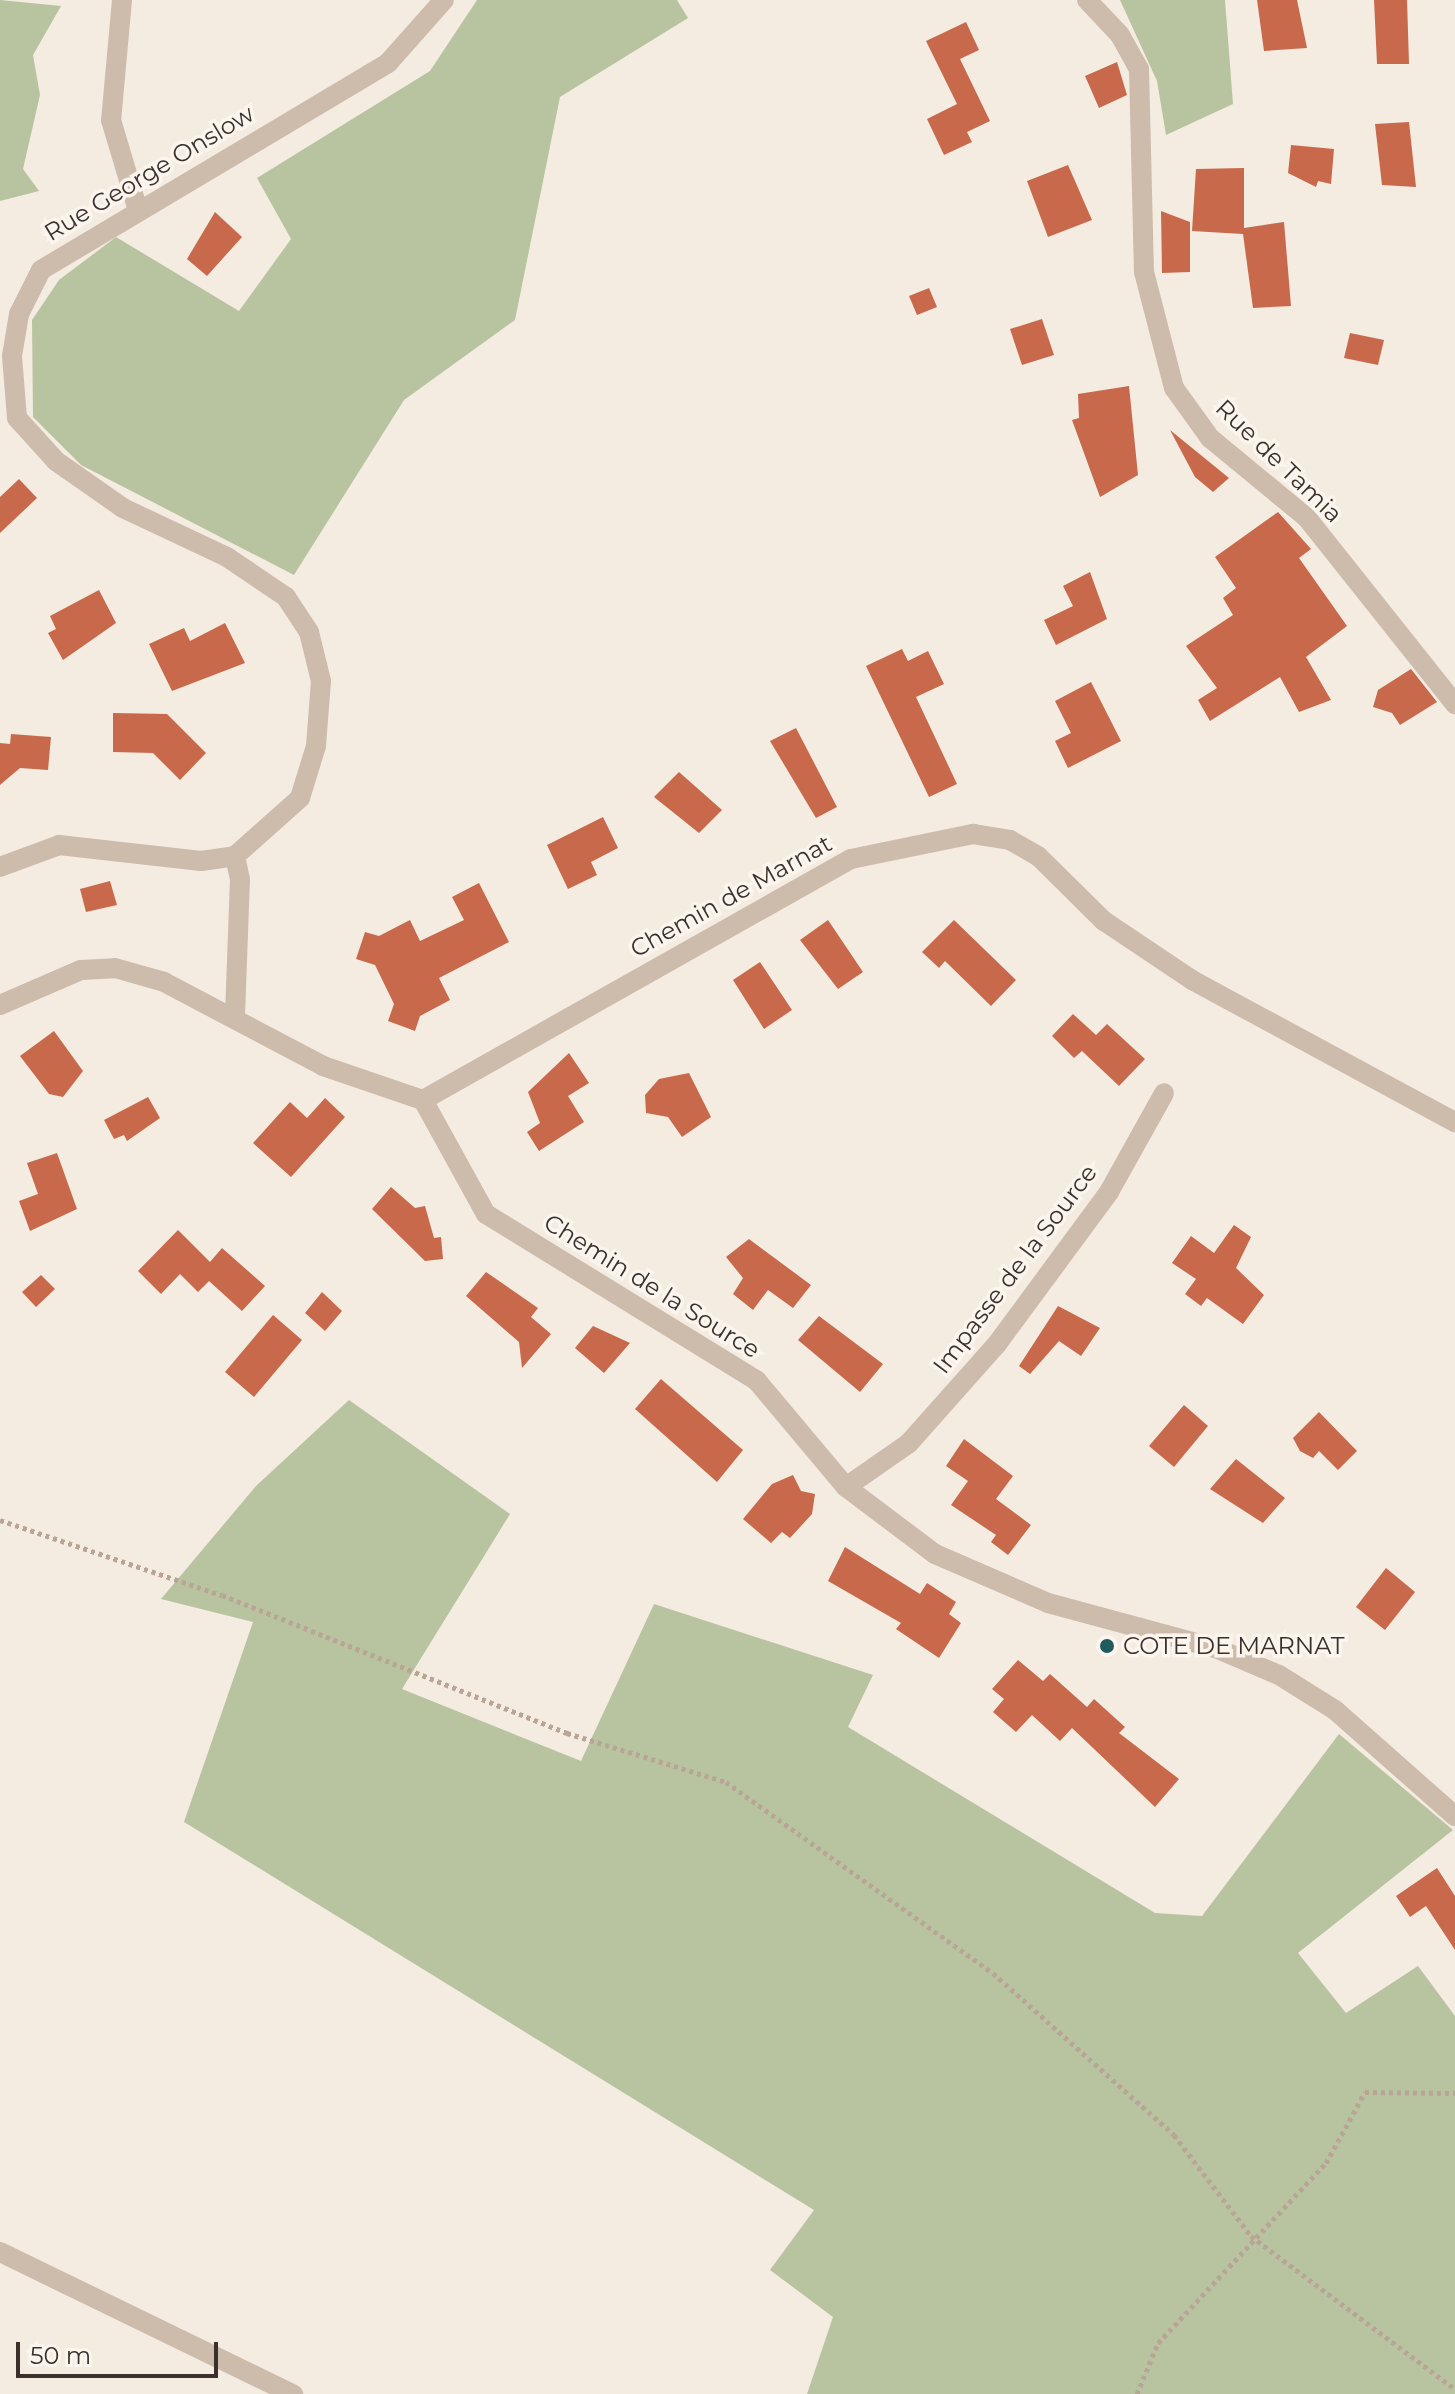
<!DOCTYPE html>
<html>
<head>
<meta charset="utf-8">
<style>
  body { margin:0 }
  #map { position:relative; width:1455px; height:2394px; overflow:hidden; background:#f4ebe1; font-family:Montserrat,sans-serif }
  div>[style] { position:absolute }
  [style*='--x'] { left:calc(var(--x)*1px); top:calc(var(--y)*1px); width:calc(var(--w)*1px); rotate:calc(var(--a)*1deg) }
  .green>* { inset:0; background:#b8c4a0 }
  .building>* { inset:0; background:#c8694b }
  .path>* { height:5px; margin-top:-2.5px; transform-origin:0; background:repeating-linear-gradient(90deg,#b9a596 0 4px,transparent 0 8px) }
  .minor>* { height:20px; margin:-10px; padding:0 10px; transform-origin:10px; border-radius:10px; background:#cdbbac }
  .dots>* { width:22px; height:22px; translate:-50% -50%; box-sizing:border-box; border:4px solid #fbf5ee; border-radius:50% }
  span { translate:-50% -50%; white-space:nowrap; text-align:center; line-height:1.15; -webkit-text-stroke:7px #fbf5ee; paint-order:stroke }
  .street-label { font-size:24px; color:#3b302b }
  .poi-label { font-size:24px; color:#3b302b }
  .left { translate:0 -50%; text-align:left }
  .scale { position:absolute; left:16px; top:2342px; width:202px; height:36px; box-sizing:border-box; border:4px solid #3b302b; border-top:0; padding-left:10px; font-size:24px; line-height:28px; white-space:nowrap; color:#3b302b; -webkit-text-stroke:6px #fbf5ee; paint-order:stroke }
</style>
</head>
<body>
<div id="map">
  <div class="green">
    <div style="clip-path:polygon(0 0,61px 6px,33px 55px,40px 95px,23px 169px,39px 191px,0 201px)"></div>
    <div style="clip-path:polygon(477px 0,677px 0,688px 18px,560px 97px,515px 320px,404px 400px,294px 575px,81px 465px,33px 417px,32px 320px,59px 280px,116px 237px,239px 311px,291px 239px,257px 178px,430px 71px)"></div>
    <div style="clip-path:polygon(1120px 0,1225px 0,1233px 104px,1166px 135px,1157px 81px)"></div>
    <div style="clip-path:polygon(349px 1400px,510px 1514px,402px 1689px,581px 1761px,654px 1604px,873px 1675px,848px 1727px,1155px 1913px,1202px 1916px,1339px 1734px,1453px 1830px,1298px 1953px,1346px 2013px,1418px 1966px,1455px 2016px,1455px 2394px,807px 2394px,833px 2317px,770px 2270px,814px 2210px,184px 1822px,253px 1622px,161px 1599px,256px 1486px)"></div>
  </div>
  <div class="building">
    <div style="clip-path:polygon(1257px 0,1297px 0,1307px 48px,1264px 51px)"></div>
    <div style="clip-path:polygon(1374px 0,1407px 0,1409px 64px,1377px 64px)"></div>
    <div style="clip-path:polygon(966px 22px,979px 50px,960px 59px,990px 121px,967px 132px,972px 142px,944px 155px,927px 119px,957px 104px,926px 41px)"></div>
    <div style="clip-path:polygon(1117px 62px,1127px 95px,1099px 108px,1085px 76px)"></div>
    <div style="clip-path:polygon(1409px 122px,1416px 187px,1382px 185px,1375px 124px)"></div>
    <div style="clip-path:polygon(1291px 145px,1334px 149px,1331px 184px,1318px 181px,1316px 187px,1288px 173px)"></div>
    <div style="clip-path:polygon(1068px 165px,1092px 220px,1048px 237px,1027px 181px)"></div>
    <div style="clip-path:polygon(1244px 168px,1244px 228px,1284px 222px,1291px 306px,1253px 308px,1243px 234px,1192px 231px,1196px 169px)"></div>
    <div style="clip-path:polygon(1161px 211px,1190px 222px,1190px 272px,1162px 273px)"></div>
    <div style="clip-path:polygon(215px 212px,242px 237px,207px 276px,187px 259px)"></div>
    <div style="clip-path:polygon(929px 288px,937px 307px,917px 315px,909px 296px)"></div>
    <div style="clip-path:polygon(1042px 319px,1054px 355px,1022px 365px,1010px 329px)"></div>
    <div style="clip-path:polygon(1350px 333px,1384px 340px,1378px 365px,1344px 358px)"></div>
    <div style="clip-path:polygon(1129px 386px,1138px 475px,1100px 497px,1072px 420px,1079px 418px,1078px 394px)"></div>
    <div style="clip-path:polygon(1170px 430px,1229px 478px,1213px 492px,1195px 477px)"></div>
    <div style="clip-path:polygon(19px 479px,37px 498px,0 533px,0 497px)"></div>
    <div style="clip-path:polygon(1278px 512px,1311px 549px,1299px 558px,1347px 626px,1306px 657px,1331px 700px,1299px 712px,1280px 677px,1210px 721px,1198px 700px,1217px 688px,1186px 646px,1233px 615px,1223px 598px,1236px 588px,1215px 557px)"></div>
    <div style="clip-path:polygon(1090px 572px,1107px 619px,1056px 645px,1044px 620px,1073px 606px,1063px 586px)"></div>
    <div style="clip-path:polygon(99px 590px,116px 623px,63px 660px,48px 633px,56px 629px,50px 616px)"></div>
    <div style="clip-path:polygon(225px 623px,245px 663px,172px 691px,149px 644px,184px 628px,190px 641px)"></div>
    <div style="clip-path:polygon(902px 649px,908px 661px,928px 651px,944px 684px,916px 697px,957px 784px,929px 797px,866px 666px)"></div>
    <div style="clip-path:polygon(1411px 669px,1437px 702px,1400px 725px,1392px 713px,1373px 707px,1378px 690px)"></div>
    <div style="clip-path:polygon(1091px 682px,1121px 741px,1068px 768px,1055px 741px,1071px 733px,1055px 701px)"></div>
    <div style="clip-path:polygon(113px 713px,167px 714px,206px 753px,180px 780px,153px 753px,113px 752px)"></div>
    <div style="clip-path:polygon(796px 728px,837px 807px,816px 818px,770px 741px)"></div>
    <div style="clip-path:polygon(11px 734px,51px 737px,48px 770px,20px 768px,0 785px,0 743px,10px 744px)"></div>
    <div style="clip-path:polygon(679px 772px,722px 810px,699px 833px,654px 797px)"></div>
    <div style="clip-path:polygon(603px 817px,618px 848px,591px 862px,597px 875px,568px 889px,547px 845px)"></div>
    <div style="clip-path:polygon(110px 881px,117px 905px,86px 912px,80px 889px)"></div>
    <div style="clip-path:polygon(479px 883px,509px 942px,439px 978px,450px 1000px,420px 1016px,415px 1031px,388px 1021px,394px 1004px,375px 965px,356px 959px,365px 932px,379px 936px,410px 920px,420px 941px,464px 920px,452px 897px)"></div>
    <div style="clip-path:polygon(828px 920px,863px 972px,838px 989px,800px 940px)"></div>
    <div style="clip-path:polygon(954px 920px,1016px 980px,991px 1006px,945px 961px,939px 968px,922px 952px)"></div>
    <div style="clip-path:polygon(760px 962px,792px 1010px,764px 1029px,733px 980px)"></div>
    <div style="clip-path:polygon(1073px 1014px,1096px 1035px,1107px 1024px,1145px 1059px,1119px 1086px,1082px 1051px,1074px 1058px,1052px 1036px)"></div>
    <div style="clip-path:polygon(54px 1031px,83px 1071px,63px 1097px,49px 1094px,20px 1056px)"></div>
    <div style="clip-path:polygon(569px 1053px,589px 1083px,568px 1096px,584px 1122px,539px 1151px,527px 1132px,540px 1123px,528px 1092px)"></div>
    <div style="clip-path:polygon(689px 1073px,711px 1117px,682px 1137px,668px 1117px,646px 1113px,645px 1095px,659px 1079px)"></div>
    <div style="clip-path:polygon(148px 1097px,160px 1118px,127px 1141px,124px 1135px,114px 1139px,104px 1120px)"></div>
    <div style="clip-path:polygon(325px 1098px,345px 1117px,291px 1177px,253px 1143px,290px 1102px,307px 1118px)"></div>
    <div style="clip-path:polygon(57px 1153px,77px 1209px,30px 1231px,19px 1201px,38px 1194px,27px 1163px)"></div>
    <div style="clip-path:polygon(391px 1187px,415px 1208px,425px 1206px,434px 1238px,441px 1237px,443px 1259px,425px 1261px,372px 1209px)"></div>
    <div style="clip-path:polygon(1234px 1225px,1251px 1237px,1236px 1268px,1264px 1295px,1243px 1324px,1207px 1298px,1201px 1306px,1185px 1294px,1196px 1279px,1172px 1263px,1191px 1236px,1214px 1253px)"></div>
    <div style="clip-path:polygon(178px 1230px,210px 1262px,222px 1248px,265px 1286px,242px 1311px,209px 1281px,198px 1292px,180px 1274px,161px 1294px,138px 1271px)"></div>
    <div style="clip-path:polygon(749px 1239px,811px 1285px,793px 1308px,768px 1290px,753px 1310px,733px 1294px,743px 1278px,726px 1257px)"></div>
    <div style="clip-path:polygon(486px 1272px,538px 1308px,531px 1317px,551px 1334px,522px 1368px,519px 1342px,466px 1296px)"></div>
    <div style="clip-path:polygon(41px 1275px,55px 1289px,36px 1307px,22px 1292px)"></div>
    <div style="clip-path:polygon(322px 1292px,342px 1311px,325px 1331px,305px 1313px)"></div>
    <div style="clip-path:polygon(1058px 1306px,1100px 1328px,1081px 1356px,1059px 1341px,1030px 1374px,1019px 1366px)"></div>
    <div style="clip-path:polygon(273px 1315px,302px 1340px,254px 1397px,225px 1372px)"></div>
    <div style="clip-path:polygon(819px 1316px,883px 1364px,860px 1392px,798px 1340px)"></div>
    <div style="clip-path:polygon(593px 1326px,630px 1343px,604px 1373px,575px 1348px)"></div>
    <div style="clip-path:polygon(661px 1379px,743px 1450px,717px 1482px,635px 1409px)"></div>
    <div style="clip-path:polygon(1184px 1405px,1208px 1426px,1174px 1467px,1149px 1446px)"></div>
    <div style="clip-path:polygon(1319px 1412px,1357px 1451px,1338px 1470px,1319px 1451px,1313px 1458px,1300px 1451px,1293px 1438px)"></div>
    <div style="clip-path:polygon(964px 1439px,1013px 1476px,996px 1499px,1031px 1525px,1008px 1555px,991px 1542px,996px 1535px,951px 1505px,968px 1481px,946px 1466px)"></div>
    <div style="clip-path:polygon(1236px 1459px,1285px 1498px,1263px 1523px,1210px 1489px)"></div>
    <div style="clip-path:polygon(793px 1475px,801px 1491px,815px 1494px,812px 1514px,790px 1538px,782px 1532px,771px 1543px,743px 1519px,772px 1484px)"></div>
    <div style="clip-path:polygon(845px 1547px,920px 1594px,927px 1583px,956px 1602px,949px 1614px,961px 1623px,939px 1658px,896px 1629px,901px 1623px,828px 1581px)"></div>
    <div style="clip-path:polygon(1386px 1568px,1415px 1592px,1385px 1630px,1356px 1607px)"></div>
    <div style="clip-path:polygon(1018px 1660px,1043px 1681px,1050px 1674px,1087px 1707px,1094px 1699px,1125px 1727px,1119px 1733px,1179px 1779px,1155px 1807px,1072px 1728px,1060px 1741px,1032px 1715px,1016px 1732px,993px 1712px,1004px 1699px,992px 1689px)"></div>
    <div style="clip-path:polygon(1437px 1868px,1455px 1896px,1455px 1950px,1426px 1906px,1410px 1917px,1396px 1896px)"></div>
  </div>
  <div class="path">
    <div style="--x:0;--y:1520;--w:234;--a:18.7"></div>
    <div style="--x:222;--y:1595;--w:372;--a:21.8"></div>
    <div style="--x:567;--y:1733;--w:166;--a:17.1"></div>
    <div style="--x:726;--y:1782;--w:328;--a:35.6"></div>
    <div style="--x:993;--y:1973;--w:243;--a:41.8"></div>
    <div style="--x:1174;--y:2135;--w:127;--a:52.7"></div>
    <div style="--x:1251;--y:2236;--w:255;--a:36.9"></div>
    <div style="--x:1137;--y:2394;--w:55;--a:-67.6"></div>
    <div style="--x:1158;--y:2343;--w:246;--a:-47"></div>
    <div style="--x:1326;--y:2163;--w:81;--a:-61.2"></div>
    <div style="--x:1365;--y:2092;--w:90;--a:0.6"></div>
  </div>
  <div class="minor">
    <div style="--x:122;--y:0;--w:121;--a:95.2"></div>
    <div style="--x:111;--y:120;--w:91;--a:73.4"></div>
    <div style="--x:1087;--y:0;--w:48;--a:46.7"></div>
    <div style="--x:1120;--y:35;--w:39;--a:61"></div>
    <div style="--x:1139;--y:69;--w:203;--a:88.6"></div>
    <div style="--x:1144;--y:272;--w:120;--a:75.5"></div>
    <div style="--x:1174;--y:388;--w:62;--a:54.2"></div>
    <div style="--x:1210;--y:438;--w:126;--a:39.5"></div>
    <div style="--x:1307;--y:518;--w:238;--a:51.5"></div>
    <div style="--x:235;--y:856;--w:24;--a:78"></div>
    <div style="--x:240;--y:879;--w:137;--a:92.1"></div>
    <div style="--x:0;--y:867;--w:63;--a:-20.4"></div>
    <div style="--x:59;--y:845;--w:143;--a:6.4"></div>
    <div style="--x:201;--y:861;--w:34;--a:-8"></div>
    <div style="--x:235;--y:856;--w:87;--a:-41.7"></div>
    <div style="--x:300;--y:798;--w:54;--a:-72.9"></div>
    <div style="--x:316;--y:746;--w:65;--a:-85.6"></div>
    <div style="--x:321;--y:681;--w:50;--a:-103.8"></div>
    <div style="--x:309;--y:632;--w:42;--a:-123.3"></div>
    <div style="--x:286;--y:597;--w:71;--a:-145.9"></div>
    <div style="--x:227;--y:557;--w:115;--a:-154.8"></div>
    <div style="--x:123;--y:508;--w:82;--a:-145"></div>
    <div style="--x:56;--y:461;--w:58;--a:-132.2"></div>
    <div style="--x:17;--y:418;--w:62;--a:-94.6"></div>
    <div style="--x:12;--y:356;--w:43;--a:-80.5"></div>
    <div style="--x:19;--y:314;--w:49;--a:-63.4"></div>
    <div style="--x:41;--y:270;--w:404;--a:-30.8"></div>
    <div style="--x:388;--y:63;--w:84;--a:-48.4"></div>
    <div style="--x:0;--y:1005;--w:88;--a:-23.4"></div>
    <div style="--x:81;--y:970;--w:34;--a:-3"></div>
    <div style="--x:115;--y:968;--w:51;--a:15.9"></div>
    <div style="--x:164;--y:982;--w:180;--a:27.8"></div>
    <div style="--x:323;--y:1066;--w:106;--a:18.8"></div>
    <div style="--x:423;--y:1100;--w:130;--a:61.1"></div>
    <div style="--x:486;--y:1214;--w:318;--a:31.6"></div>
    <div style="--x:757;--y:1381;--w:138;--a:50"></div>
    <div style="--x:846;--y:1487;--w:111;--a:37"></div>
    <div style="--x:935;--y:1554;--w:123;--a:23.4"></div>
    <div style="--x:1048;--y:1603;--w:176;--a:15.1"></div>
    <div style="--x:1218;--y:1649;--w:66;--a:23.1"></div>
    <div style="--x:1279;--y:1675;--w:66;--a:32"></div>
    <div style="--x:1335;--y:1710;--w:160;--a:41.5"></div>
    <div style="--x:423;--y:1100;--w:491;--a:-29.4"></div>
    <div style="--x:851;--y:859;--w:125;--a:-11.6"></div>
    <div style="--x:973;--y:834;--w:37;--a:9"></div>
    <div style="--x:1010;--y:840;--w:32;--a:30"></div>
    <div style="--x:1038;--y:856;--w:93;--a:44.6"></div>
    <div style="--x:1104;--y:921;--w:106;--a:33.8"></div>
    <div style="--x:1192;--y:980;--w:299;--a:28.4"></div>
    <div style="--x:846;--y:1487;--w:77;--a:-34.9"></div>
    <div style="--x:909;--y:1443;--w:132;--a:-48.4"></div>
    <div style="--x:997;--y:1344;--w:189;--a:-53.6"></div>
    <div style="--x:1109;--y:1192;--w:113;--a:-60.9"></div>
    <div style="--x:0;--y:2252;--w:326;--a:25.9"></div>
  </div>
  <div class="dots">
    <div style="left:1107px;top:1646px;background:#1f5a5e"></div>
  </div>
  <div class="street-label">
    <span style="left:149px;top:173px;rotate:-31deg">Rue George Onslow</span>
    <span style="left:1279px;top:461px;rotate:44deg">Rue de Tamia</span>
    <span style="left:731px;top:896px;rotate:-29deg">Chemin de Marnat</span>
    <span style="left:1015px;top:1269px;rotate:-53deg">Impasse de la Source</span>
    <span style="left:652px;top:1286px;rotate:32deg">Chemin de la Source</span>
  </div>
  <div class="poi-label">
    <span class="left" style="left:1123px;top:1646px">COTE DE MARNAT</span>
  </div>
  <div class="scale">50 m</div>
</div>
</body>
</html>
